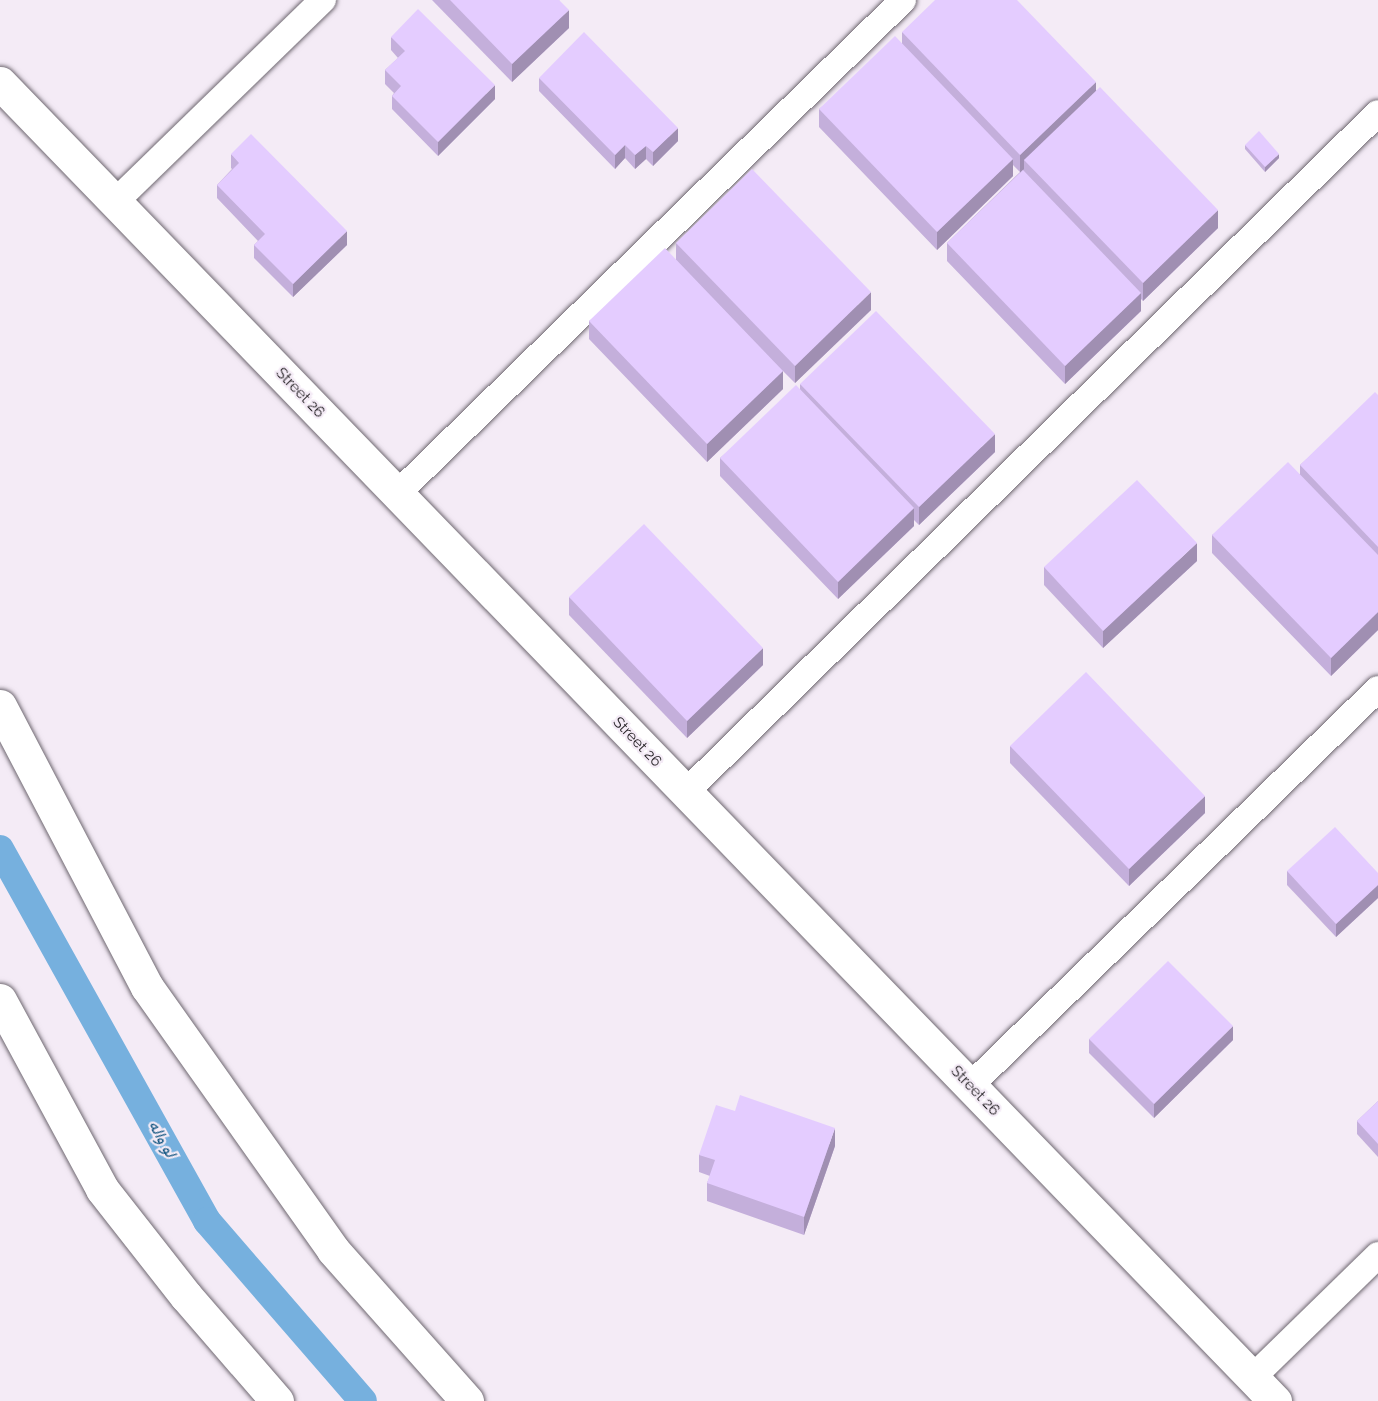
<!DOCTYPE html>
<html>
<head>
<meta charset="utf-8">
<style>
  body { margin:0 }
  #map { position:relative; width:1378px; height:1401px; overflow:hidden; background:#f4ebf6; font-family:Raleway,Vazirmatn,sans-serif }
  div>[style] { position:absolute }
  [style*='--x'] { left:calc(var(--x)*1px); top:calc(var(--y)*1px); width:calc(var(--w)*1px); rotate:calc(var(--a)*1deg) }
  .canal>* { height:28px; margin:-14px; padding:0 14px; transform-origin:14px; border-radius:14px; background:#76b0de }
  .roads { filter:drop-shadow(0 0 2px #6f6871) drop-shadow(0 0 2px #6f6871) }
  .street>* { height:26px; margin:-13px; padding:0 13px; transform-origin:13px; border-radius:13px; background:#fff }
  .secondary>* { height:33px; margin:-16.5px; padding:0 16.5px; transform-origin:16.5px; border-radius:16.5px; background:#fff }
  .wall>* { inset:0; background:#c4afdb }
  .shaded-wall>* { inset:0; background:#a08fb2 }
  .building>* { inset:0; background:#e4ccff }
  span { translate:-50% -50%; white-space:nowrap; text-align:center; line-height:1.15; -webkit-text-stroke:4.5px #f4ebf6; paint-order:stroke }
  .street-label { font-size:15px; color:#201d20 }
  .water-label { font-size:16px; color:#0f537f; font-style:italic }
</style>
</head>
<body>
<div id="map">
  <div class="canal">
    <div style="--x:0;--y:849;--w:426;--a:60.9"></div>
    <div style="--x:207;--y:1221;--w:238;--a:49.1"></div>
  </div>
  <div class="roads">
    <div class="street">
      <div style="--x:115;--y:202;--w:290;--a:-44.2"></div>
      <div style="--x:397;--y:494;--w:707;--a:-44.31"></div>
      <div style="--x:686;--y:792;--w:969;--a:-44.46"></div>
      <div style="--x:970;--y:1086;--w:569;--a:-44.22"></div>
      <div style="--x:1252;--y:1378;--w:176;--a:-44.3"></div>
    </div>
    <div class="secondary">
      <div style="--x:0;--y:83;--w:1834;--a:45.95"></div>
      <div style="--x:0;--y:706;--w:317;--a:62.4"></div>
      <div style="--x:147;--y:987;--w:322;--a:54.7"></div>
      <div style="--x:333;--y:1250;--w:202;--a:48.4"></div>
      <div style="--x:0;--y:1000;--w:215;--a:61.6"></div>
      <div style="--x:102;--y:1189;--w:136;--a:51.9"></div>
      <div style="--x:186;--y:1296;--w:139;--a:49.1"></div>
    </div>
  </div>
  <div class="wall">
    <div style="clip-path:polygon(432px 0,559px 0,569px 28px,512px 82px)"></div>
    <div style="clip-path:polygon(902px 32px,1096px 90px,1218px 228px,1143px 301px,1141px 299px,1141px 311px,1065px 384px,947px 261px,947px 243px,1020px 172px,1013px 165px,1013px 176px,937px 250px,819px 127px,819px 109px,902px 43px)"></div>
    <div style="clip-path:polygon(391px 37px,495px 99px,438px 156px,392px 109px,392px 96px,394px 93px,385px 84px,385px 70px,398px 58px,391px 50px)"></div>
    <div style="clip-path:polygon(539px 78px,678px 141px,653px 166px,646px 159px,635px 169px,625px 158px,615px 169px,539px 91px)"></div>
    <div style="clip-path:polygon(1245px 145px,1279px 158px,1265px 172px,1245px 149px)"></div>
    <div style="clip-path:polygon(231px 154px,347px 245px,293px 297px,254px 258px,254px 245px,258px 241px,217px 198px,217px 185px,232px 169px,231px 168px)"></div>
    <div style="clip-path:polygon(676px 243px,871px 310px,795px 383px,783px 371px,783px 389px,707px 462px,589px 339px,589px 321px,676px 260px)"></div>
    <div style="clip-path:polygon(800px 384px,995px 452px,919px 525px,914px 520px,914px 526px,838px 599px,720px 476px,720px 458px,800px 389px)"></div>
    <div style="clip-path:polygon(1378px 395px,1378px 630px,1331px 676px,1212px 553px,1212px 535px,1300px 474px,1300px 465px)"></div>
    <div style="clip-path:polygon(1197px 561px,1103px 648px,1044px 585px,1044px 567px)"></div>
    <div style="clip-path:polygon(569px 597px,763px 665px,687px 738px,569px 615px)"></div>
    <div style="clip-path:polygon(1010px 746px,1205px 813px,1129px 886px,1010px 763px)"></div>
    <div style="clip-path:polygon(1287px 871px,1378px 873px,1378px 898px,1336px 937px,1287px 885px)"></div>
    <div style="clip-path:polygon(1089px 1039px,1233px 1040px,1154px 1118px,1089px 1053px)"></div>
    <div style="clip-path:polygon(1378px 1101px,1378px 1157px,1357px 1134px,1357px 1121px)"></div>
    <div style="clip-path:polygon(735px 1111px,835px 1146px,804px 1235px,707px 1201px,707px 1183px,710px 1176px,699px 1172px,699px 1155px)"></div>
  </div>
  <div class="shaded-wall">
    <div style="clip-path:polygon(569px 10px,569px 28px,512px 82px,512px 64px)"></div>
    <div style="clip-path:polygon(1096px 82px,1096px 100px,1024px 160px,1024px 169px,1020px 173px,1020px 155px)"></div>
    <div style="clip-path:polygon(495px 85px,495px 99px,438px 156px,438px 142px)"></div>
    <div style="clip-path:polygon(678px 128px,678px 141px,653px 166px,653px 152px)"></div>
    <div style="clip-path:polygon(625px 145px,625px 158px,615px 169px,615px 155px)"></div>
    <div style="clip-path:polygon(646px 146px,646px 159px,635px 169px,635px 155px)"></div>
    <div style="clip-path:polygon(1279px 154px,1279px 158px,1265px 172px,1265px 167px)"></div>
    <div style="clip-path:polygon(1013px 159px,1013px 176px,937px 250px,937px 232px)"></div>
    <div style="clip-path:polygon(1218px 210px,1218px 228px,1143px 301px,1143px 283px)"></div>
    <div style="clip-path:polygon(347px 231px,347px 245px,293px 297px,293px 284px)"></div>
    <div style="clip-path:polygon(871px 292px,871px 310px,795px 383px,795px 366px)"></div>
    <div style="clip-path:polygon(1141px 293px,1141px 311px,1065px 384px,1065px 366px)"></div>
    <div style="clip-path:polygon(783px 371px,783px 389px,707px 462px,707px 444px)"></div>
    <div style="clip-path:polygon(995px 434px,995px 452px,919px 525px,919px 507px)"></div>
    <div style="clip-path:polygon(914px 508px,914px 526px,838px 599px,838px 582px)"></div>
    <div style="clip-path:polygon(1197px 543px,1197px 561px,1103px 648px,1103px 631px)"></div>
    <div style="clip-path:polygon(1378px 612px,1378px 630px,1331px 676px,1331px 658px)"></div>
    <div style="clip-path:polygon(763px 648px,763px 665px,687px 738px,687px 721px)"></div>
    <div style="clip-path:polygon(1205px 796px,1205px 813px,1129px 886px,1129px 869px)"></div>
    <div style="clip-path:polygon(1378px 885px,1378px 898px,1336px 937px,1336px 924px)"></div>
    <div style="clip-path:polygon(1233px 1026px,1233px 1040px,1154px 1118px,1154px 1104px)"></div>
    <div style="clip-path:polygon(835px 1128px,835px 1146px,804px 1235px,804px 1217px)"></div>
  </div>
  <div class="building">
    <div style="clip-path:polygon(450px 0,559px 0,569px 10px,512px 64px)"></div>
    <div style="clip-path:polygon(935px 0,1017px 0,1096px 82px,1020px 155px,902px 32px)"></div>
    <div style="clip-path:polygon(418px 9px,495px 85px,438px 142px,392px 96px,401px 86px,385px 70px,405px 51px,391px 37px)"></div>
    <div style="clip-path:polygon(584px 32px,678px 128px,653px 152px,646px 146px,635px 155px,625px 145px,615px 155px,539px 78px)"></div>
    <div style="clip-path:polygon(895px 36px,1013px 159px,937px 232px,819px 109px)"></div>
    <div style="clip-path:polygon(1100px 87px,1218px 210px,1143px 283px,1024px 160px)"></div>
    <div style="clip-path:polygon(1259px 131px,1279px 154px,1265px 167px,1245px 145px)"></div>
    <div style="clip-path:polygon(251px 134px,347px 231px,293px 284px,254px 245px,265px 234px,217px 185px,239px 163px,231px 154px)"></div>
    <div style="clip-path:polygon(752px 169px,871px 292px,795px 366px,676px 243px)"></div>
    <div style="clip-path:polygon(1023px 170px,1141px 293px,1065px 366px,947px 243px)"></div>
    <div style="clip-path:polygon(665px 248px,783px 371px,707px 444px,589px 321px)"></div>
    <div style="clip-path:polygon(876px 311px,995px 434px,919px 507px,800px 384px)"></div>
    <div style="clip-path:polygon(796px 385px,914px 508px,838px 582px,720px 458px)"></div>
    <div style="clip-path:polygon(1375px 392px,1378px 395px,1378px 547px,1300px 465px)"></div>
    <div style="clip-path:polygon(1288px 462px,1378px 555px,1378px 612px,1331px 658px,1212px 535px)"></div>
    <div style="clip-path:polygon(1137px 480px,1197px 543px,1103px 631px,1044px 567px)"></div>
    <div style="clip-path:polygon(644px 524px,763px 648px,687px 721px,569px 597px)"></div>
    <div style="clip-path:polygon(1086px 672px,1205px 796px,1129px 869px,1010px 746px)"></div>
    <div style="clip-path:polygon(1335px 827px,1378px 873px,1378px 885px,1336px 924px,1287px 871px)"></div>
    <div style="clip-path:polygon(1168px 961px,1233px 1026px,1154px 1104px,1089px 1039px)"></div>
    <div style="clip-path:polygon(740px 1095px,835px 1128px,804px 1217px,707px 1183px,715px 1160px,699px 1155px,716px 1105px,735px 1111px)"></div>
    <div style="clip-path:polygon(1378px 1101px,1378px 1144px,1357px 1121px)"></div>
  </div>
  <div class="street-label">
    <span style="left:300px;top:393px;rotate:46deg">Street 26</span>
    <span style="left:637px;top:742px;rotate:46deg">Street 26</span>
    <span style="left:975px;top:1091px;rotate:46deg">Street 26</span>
  </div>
  <div class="water-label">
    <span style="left:162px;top:1139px;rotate:61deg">لو واله</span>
  </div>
</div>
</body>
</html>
